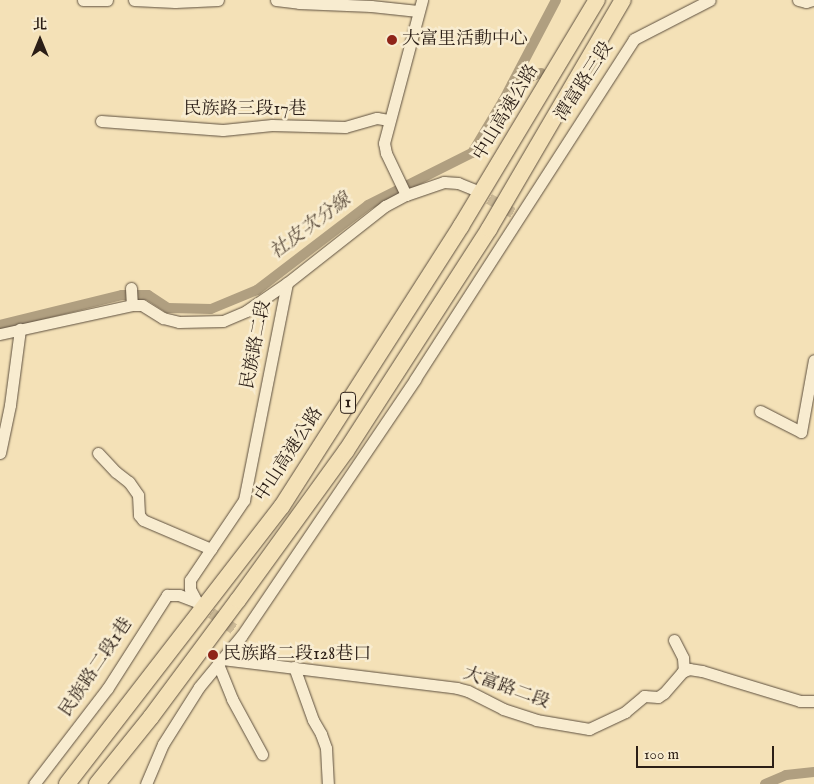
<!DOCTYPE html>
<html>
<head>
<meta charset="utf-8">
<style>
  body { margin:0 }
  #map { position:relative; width:814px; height:784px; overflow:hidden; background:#f4e1b7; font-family:"IM FELL English","Noto Serif TC",serif }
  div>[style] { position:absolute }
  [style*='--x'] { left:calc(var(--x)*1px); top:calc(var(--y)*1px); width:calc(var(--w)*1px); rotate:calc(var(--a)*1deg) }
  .canal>* { height:10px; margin:-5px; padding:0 5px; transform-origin:5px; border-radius:5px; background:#b09f80 }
  .minor-tunnel>* { height:11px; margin-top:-5.5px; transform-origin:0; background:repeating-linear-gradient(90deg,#ccba97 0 11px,transparent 0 16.5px) }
  .roads { filter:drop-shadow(0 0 1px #5d4f3e) drop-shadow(0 0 1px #5d4f3e) }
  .minor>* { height:11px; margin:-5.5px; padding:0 5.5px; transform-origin:5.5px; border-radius:5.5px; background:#f8ecd0 }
  .highway>* { height:16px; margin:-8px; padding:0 8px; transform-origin:8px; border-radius:8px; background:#f4e1b7 }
  .dots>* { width:14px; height:14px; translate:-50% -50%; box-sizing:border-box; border:2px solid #f8ecd0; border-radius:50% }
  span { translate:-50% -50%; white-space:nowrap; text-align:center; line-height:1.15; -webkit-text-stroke:5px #f8ecd0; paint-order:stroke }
  .shield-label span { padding:1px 4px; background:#f8ecd0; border:1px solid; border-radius:4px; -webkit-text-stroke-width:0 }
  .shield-label { font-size:16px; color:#2b1e16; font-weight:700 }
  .poi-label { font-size:18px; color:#2b1e16 }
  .left { translate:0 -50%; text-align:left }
  .street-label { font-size:18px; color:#2b1e16 }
  .water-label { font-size:19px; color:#5a4b3b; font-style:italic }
  .north { position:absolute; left:15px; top:15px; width:50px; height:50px; -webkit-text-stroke:4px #f8ecd0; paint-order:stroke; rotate:0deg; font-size:14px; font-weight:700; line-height:20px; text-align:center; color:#2b1e16 }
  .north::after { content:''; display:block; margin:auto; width:18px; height:22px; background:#2b1e16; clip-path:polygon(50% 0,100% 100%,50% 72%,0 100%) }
  .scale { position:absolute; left:636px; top:746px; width:138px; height:22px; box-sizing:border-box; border:2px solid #2b1e16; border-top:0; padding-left:6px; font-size:15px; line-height:18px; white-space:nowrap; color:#2b1e16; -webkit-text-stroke:4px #f8ecd0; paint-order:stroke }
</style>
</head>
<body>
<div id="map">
  <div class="canal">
    <div style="--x:512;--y:84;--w:31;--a:-21"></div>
    <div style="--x:0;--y:325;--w:126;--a:-13.8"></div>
    <div style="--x:122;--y:295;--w:26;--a:0"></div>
    <div style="--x:148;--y:295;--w:24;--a:33"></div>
    <div style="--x:168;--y:308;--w:43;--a:1.3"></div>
    <div style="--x:211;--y:309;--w:50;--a:-22.4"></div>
    <div style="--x:257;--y:290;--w:140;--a:-37.4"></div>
    <div style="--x:368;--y:205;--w:116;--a:-26.6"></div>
    <div style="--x:472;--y:153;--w:61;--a:-59.2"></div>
    <div style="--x:503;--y:101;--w:114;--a:-62.3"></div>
    <div style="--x:765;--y:784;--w:23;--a:-23"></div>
    <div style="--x:786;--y:775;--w:28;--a:-6"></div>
  </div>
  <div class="minor-tunnel">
    <div style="--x:475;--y:190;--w:51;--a:30.6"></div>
    <div style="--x:198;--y:603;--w:47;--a:35.4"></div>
  </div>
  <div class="roads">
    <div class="minor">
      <div style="--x:83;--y:0;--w:24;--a:0"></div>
      <div style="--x:134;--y:0;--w:41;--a:2.8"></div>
      <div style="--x:175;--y:2;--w:43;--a:-2.7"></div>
      <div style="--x:276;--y:0;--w:23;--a:7"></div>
      <div style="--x:299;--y:3;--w:72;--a:2.4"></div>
      <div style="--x:371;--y:6;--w:47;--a:6.1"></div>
      <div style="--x:798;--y:0;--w:8;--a:14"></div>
      <div style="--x:806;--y:2;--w:7;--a:-16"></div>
      <div style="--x:101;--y:121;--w:122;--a:4.2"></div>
      <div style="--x:223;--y:130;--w:49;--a:-5.8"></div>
      <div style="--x:272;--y:125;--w:73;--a:1.6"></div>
      <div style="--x:345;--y:127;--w:33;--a:-16"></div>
      <div style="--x:377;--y:118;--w:11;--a:10"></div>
      <div style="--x:406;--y:195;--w:47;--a:-115.5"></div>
      <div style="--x:386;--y:153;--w:10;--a:-101"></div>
      <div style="--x:384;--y:143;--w:148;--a:-75.1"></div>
      <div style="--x:131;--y:288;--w:17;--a:87"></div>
      <div style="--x:0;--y:334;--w:135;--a:-12.4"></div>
      <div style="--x:132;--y:305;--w:10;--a:0"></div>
      <div style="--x:142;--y:305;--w:25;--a:32"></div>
      <div style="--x:163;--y:318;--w:16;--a:14"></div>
      <div style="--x:179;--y:322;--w:44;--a:-1.3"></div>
      <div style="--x:223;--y:321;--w:25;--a:-23"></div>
      <div style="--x:246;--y:311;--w:50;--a:-34.3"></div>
      <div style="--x:760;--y:411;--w:46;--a:27.1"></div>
      <div style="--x:801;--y:432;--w:73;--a:-79.8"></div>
      <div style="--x:0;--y:453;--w:49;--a:-78.2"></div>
      <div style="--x:10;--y:405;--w:77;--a:-82.5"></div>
      <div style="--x:98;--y:453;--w:26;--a:47"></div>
      <div style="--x:116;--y:472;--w:16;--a:38"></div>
      <div style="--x:129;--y:482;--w:16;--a:55"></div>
      <div style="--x:138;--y:495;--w:20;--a:87"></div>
      <div style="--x:139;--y:515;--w:6;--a:51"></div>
      <div style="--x:143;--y:520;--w:74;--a:23.1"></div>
      <div style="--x:197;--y:602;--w:15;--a:-118"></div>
      <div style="--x:190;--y:589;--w:9;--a:-90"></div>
      <div style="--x:190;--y:580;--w:97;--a:-56"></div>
      <div style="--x:244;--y:500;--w:221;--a:-78.8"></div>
      <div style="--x:287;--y:283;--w:125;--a:-38.2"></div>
      <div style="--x:385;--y:206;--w:24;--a:-28"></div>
      <div style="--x:406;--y:195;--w:40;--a:-18.9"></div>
      <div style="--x:444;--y:182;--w:14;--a:4"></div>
      <div style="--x:458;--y:183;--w:18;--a:22"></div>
      <div style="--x:674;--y:640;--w:20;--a:63"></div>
      <div style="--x:683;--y:658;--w:13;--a:86"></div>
      <div style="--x:222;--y:659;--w:237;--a:7"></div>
      <div style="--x:457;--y:688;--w:11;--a:15"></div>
      <div style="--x:468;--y:691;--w:39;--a:27"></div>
      <div style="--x:503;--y:709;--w:35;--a:18"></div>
      <div style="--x:536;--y:720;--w:54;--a:9.6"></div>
      <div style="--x:589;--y:729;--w:40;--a:-25"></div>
      <div style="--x:625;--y:712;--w:25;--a:-40"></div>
      <div style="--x:644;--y:696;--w:14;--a:4"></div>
      <div style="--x:658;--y:697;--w:7;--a:-34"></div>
      <div style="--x:664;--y:693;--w:28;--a:-49"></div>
      <div style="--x:682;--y:672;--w:8;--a:-23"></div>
      <div style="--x:689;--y:669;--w:13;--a:9"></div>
      <div style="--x:702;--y:671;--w:102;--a:17"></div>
      <div style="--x:800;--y:701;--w:14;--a:0"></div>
      <div style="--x:218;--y:664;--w:38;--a:68"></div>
      <div style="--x:232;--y:699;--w:63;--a:61.4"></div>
      <div style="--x:294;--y:667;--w:56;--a:70.3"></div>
      <div style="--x:313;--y:720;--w:16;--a:60"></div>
      <div style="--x:321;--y:734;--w:15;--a:70"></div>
      <div style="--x:326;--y:748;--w:36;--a:87"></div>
      <div style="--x:34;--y:784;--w:120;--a:-52.5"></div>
      <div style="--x:107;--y:689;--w:112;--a:-57.4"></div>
      <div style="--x:167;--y:595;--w:12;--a:0"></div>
      <div style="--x:179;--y:595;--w:19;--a:21"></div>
      <div style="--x:146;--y:784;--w:43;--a:-67"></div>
      <div style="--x:163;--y:744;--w:67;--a:-57.7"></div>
      <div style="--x:199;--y:687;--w:67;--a:-50.4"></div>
      <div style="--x:242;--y:635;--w:309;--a:-55.9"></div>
      <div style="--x:415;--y:379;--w:404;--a:-57.2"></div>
      <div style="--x:634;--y:39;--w:85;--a:-27.2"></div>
    </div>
    <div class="highway">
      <div style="--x:67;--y:784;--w:351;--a:-52.3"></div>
      <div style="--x:282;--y:506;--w:332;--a:-57.4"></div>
      <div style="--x:461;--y:226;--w:264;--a:-59"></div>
      <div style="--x:97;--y:784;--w:86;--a:-51.1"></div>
      <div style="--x:151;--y:717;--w:146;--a:-53.4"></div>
      <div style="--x:238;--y:600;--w:184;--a:-54.1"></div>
      <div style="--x:346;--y:451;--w:264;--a:-57.2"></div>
      <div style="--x:489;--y:229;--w:265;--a:-59.7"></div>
    </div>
  </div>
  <div class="dots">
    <div style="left:392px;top:40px;background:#8f2418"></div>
    <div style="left:213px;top:655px;background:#8f2418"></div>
  </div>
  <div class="shield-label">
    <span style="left:348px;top:403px">1</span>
  </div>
  <div class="poi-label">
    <span class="left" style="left:402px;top:40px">大富里活動中心</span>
    <span class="left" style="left:223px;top:655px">民族路二段128巷口</span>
  </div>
  <div class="street-label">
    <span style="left:585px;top:82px;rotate:-57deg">潭富路三段</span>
    <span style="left:245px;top:110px">民族路三段17巷</span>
    <span style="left:507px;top:113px;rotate:-59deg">中山高速公路</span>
    <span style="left:257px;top:345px;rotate:-79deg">民族路二段</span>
    <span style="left:290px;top:455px;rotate:-57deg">中山高速公路</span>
    <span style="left:97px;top:668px;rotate:-56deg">民族路二段1巷</span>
    <span style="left:506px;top:689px;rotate:20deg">大富路二段</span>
  </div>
  <div class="water-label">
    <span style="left:311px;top:227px;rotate:-37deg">社皮次分線</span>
  </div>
  <div class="north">北</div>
  <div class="scale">100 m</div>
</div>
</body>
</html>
